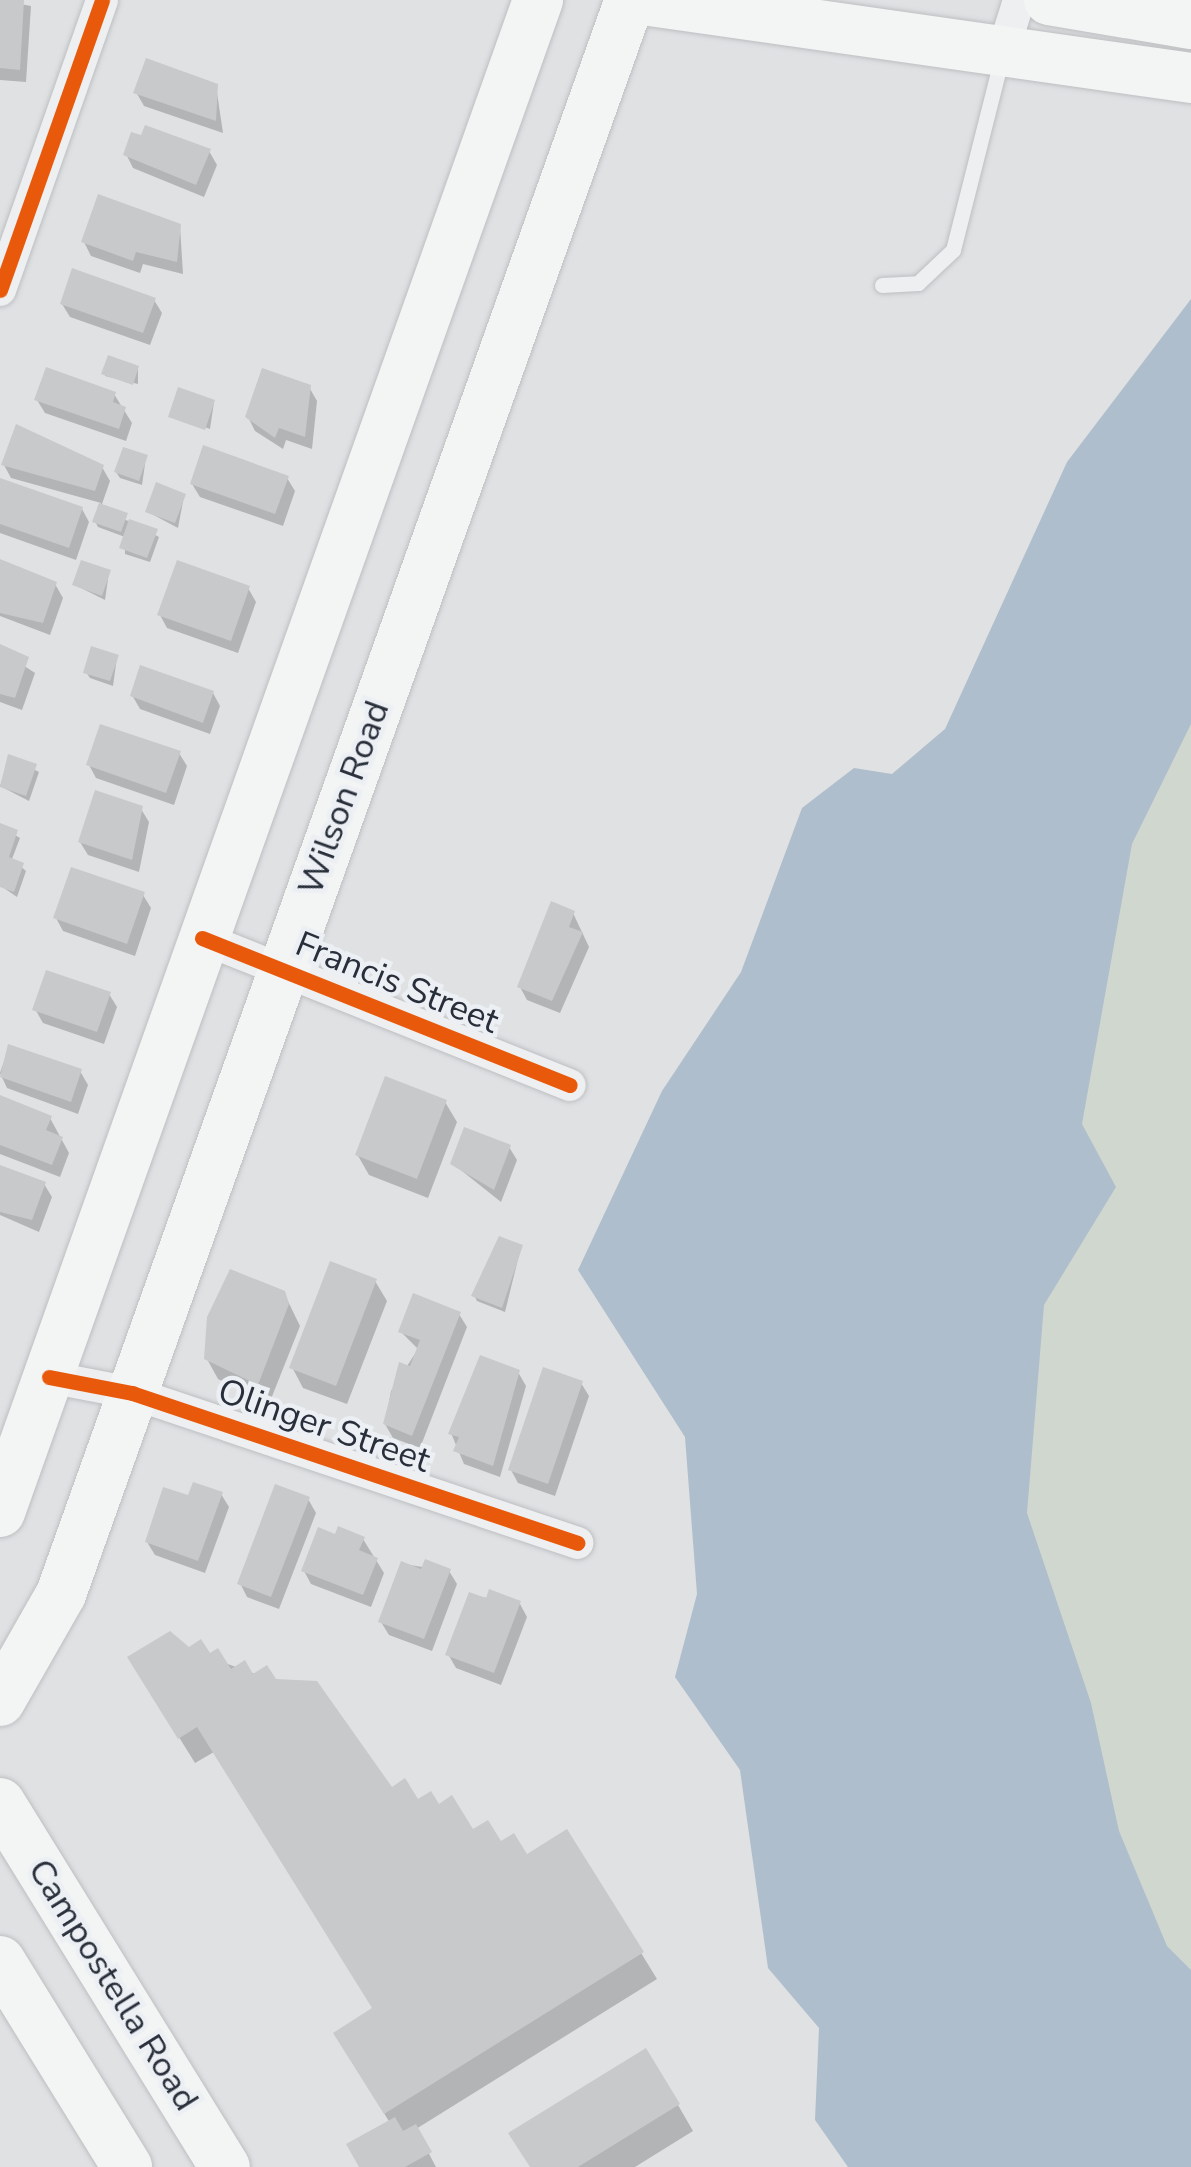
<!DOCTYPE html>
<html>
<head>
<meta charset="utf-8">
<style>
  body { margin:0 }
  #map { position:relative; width:1191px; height:2167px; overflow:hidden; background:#dfe1e3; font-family:"Nunito Sans",sans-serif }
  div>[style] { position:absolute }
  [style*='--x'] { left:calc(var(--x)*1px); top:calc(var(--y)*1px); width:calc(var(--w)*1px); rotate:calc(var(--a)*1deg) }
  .green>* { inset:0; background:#d0d7cf }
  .water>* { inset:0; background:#afbecc }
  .shadow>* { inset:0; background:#0003 }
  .building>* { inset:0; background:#c7c9cb }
  .roads { filter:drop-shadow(0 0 2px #bdbfc1) drop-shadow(0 0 2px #bdbfc1) }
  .lane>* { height:15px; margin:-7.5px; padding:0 7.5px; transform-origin:7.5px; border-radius:7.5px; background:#eeeff0 }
  .street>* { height:32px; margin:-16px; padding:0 16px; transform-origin:16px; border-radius:16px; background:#eeeff0 }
  .primary>* { height:50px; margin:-25px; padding:0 25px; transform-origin:25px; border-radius:25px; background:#f3f4f4 }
  .cycleway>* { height:15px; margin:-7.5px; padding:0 7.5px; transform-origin:7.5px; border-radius:7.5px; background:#e8590c }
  span { translate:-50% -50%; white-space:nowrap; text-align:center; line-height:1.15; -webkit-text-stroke:9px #eceff3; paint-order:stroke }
  .street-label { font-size:35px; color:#282f3a }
</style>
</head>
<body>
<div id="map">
  <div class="green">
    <div style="clip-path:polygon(1191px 639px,1191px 2068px,1057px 1770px,988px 1243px)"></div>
  </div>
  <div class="water">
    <div style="clip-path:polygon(1191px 299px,1191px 724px,1132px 844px,1082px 1124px,1116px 1187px,1044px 1305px,1027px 1513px,1091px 1703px,1119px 1831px,1167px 1946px,1191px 1970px,1191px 2167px,848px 2167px,815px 2120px,819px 2028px,768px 1968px,740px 1770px,675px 1677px,697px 1594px,685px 1437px,578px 1270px,662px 1091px,741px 972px,802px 808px,854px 768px,892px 774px,945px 729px,1067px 462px)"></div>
  </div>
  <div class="shadow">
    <div style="clip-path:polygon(0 0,31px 6px,26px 82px,0 80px)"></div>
    <div style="clip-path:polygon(216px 86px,223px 133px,144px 106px,136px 92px)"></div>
    <div style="clip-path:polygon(209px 151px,217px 165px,204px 197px,133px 168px,126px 154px)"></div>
    <div style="clip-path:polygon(180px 226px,183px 274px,143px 264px,140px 273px,91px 256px,84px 242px)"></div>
    <div style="clip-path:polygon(154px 300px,162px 313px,150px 345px,70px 317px,62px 304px)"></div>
    <div style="clip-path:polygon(109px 358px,138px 368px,138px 384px,105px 376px)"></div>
    <div style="clip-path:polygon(47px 370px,114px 394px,132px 423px,126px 441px,45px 413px,37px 400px)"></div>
    <div style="clip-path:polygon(309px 387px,317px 401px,312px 449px,286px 440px,283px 449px,255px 431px,248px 417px)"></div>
    <div style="clip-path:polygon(214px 402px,210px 429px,172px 415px)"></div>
    <div style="clip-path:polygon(146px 457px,142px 485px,120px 478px,116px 472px)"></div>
    <div style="clip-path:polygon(4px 465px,102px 467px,110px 481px,101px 507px,159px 537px,150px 562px,125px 554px,125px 537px,98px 527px,95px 521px,101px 503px,11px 478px)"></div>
    <div style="clip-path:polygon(287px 478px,295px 491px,283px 526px,200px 497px,192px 484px)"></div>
    <div style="clip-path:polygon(0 480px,82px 509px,89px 522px,76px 560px,0 533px)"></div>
    <div style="clip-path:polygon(184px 496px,178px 528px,148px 512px)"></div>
    <div style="clip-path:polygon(0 565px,55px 584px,63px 598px,50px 635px,0 616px)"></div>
    <div style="clip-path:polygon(109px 572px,105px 600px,75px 585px)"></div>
    <div style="clip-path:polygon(248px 588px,256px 602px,238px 653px,167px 628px,160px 615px)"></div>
    <div style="clip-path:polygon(0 650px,35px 673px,22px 710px,0 702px)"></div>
    <div style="clip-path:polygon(117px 657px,113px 686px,90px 678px,86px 672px)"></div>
    <div style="clip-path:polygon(213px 693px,220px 706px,210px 734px,140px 709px,132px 695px)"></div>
    <div style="clip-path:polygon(179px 753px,187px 766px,174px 805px,96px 778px,89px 765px)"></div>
    <div style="clip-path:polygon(10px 757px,39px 772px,29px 801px,0 786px)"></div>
    <div style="clip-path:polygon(141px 809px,149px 822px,139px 872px,88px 855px,80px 842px)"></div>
    <div style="clip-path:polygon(0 826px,20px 838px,12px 859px,26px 871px,17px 897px,1px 886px)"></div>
    <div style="clip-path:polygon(143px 895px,151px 908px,135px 956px,63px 931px,56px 918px)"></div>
    <div style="clip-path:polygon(573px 913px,589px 947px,560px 1013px,527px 1000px,520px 987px)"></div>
    <div style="clip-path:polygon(109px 994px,117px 1007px,104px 1044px,43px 1023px,35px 1009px)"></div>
    <div style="clip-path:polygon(9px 1047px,80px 1071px,88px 1085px,78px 1114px,7px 1088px,0 1073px)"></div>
    <div style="clip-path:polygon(0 1098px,50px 1118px,69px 1153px,60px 1177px,0 1154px)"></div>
    <div style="clip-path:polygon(445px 1102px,457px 1122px,428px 1198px,369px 1175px,357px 1154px)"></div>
    <div style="clip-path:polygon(509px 1147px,517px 1160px,501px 1202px,452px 1163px)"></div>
    <div style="clip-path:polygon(0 1170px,44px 1184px,52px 1197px,39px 1232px,0 1215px)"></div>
    <div style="clip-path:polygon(521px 1247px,505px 1312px,477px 1301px,474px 1295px)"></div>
    <div style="clip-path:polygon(375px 1281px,387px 1301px,347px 1404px,303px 1388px,292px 1367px)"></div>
    <div style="clip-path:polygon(284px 1293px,300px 1326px,269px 1404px,218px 1379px,207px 1359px)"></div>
    <div style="clip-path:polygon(459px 1314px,467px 1327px,420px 1448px,393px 1438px,385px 1424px,391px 1391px,418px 1349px,401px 1332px)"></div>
    <div style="clip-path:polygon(518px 1372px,526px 1386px,500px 1477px,464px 1464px,451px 1433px)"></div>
    <div style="clip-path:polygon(581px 1383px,589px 1396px,555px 1496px,518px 1483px,511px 1470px)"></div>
    <div style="clip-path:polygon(221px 1494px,229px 1507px,205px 1573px,155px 1555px,147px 1542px,190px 1498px)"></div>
    <div style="clip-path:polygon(308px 1499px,316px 1513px,279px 1609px,247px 1597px,240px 1583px)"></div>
    <div style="clip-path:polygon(337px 1537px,363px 1539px,384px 1573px,371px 1607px,311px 1584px,304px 1571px)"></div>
    <div style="clip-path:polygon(403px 1564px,449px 1571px,457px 1584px,432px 1651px,389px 1635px,381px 1622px)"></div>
    <div style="clip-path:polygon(471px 1595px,520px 1604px,527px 1617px,501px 1685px,456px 1668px,448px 1654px)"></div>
    <div style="clip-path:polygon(189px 1650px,275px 1681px,391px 1790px,472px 1833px,526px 1857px,567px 1832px,657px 1979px,416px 2129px,436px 2167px,362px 2167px,390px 2123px,351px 2059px,374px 2009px,214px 1752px,195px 1763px,146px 1684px)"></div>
    <div style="clip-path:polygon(678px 2105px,693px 2131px,635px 2167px,531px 2167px)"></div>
  </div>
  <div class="building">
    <div style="clip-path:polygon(0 0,24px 0,20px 70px,0 68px)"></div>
    <div style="clip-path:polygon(146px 58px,218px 84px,216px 121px,133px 93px)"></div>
    <div style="clip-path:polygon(145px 125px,211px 149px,196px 185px,123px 155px,131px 132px,141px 135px)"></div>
    <div style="clip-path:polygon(98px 194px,181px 224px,177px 262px,136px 252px,133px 261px,81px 242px)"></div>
    <div style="clip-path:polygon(72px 268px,156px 298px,143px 333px,60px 304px)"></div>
    <div style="clip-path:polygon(108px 355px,139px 366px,133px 385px,101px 374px)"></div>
    <div style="clip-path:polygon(46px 367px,116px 392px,113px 402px,126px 407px,119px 429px,34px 400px)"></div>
    <div style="clip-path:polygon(262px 368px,311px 385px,305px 437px,279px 428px,275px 438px,245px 417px)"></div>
    <div style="clip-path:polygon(178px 387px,215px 400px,205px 430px,168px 417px)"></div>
    <div style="clip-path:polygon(16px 424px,104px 465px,95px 491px,1px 465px)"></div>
    <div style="clip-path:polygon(203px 445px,289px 476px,275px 514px,190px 484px)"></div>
    <div style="clip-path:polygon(123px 447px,148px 455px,139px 481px,114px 472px)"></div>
    <div style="clip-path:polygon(0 478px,83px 507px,69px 548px,0 524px)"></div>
    <div style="clip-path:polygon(156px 482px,186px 494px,175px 523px,145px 512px)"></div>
    <div style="clip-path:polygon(99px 503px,128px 513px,121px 532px,92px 522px)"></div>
    <div style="clip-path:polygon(129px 519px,158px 529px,147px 558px,119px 548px)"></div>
    <div style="clip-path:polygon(0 559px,57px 582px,43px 623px,0 613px)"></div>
    <div style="clip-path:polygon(81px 560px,111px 570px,102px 596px,72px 585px)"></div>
    <div style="clip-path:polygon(177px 560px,250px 586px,231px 641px,157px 615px)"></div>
    <div style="clip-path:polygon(0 644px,29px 657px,15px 698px,0 694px)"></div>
    <div style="clip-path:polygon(91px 646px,119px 655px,110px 681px,83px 673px)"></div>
    <div style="clip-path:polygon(140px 665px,214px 691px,203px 723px,130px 696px)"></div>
    <div style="clip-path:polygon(100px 724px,181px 751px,166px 793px,86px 765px)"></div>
    <div style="clip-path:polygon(8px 754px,37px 764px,26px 796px,0 787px)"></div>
    <div style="clip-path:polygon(95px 790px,143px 806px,132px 860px,78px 842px)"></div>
    <div style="clip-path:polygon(0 823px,18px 830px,9px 857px,24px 863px,14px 892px,0 887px)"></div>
    <div style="clip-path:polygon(71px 867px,145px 892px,127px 944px,53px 918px)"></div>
    <div style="clip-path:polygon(551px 901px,575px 911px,569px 927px,583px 932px,552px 1001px,517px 987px)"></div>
    <div style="clip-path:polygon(46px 970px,111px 992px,97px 1032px,32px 1010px)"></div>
    <div style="clip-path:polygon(8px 1044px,82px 1069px,71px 1102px,0 1077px)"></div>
    <div style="clip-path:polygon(385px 1076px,447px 1100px,417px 1179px,355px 1155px)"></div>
    <div style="clip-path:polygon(0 1095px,52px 1116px,46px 1130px,63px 1137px,52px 1165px,0 1145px)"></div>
    <div style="clip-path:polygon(464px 1127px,511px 1145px,494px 1190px,450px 1164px)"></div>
    <div style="clip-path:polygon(0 1165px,46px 1182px,32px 1220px,0 1212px)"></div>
    <div style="clip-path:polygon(499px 1236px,523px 1245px,502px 1308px,471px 1296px)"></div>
    <div style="clip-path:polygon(330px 1261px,377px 1279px,336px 1386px,289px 1368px)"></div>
    <div style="clip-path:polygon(230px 1269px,285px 1291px,289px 1304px,258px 1385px,204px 1359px,207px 1317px)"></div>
    <div style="clip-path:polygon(413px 1293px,461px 1312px,412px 1436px,383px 1424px,399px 1362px,410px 1366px,420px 1340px,398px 1332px)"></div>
    <div style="clip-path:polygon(480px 1355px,520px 1370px,493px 1466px,453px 1451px,459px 1437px,448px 1434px)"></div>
    <div style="clip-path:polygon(543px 1367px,583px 1381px,548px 1484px,508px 1470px)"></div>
    <div style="clip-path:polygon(193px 1482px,223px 1492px,198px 1561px,145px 1542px,163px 1487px,188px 1495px)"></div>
    <div style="clip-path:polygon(275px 1484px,310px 1497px,271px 1597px,237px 1584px)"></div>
    <div style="clip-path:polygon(338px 1526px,365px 1537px,359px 1550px,378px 1558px,363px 1595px,301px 1571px,318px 1527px,335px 1534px)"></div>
    <div style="clip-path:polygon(425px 1559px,451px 1569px,424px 1639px,378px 1622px,401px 1561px,421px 1569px)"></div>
    <div style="clip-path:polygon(489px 1589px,521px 1601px,494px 1673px,445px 1655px,469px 1592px,486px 1598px)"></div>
    <div style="clip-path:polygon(170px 1631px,189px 1647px,201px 1639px,210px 1653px,218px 1648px,231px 1669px,245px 1660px,253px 1674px,267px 1665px,276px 1679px,317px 1681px,392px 1787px,405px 1778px,418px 1799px,431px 1791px,439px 1804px,452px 1795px,473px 1829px,488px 1820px,501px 1841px,514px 1833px,527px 1854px,567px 1829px,644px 1952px,384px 2114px,333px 2033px,372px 2008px,197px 1727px,178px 1739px,127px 1657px)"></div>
    <div style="clip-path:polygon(646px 2048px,680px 2104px,578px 2167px,530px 2167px,508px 2133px)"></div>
    <div style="clip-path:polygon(395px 2117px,403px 2131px,416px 2124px,432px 2152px,405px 2167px,359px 2167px,346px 2144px)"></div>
  </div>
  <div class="roads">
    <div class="lane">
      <div style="--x:882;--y:285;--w:36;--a:-3"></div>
      <div style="--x:918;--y:283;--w:48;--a:-43.3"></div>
      <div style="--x:953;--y:250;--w:200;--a:-75.8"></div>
    </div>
    <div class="street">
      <div style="--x:1004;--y:48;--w:50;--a:-72.6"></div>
      <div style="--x:0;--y:290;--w:307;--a:-70.6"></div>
      <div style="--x:202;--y:938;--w:396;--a:21.8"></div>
      <div style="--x:49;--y:1377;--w:85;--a:10.9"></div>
      <div style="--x:132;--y:1393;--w:470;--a:18.6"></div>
    </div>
    <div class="primary">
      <div style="--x:643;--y:0;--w:554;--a:8.1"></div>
      <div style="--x:1049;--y:0;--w:144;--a:9.6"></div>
      <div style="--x:0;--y:1512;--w:1605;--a:-70.41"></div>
      <div style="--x:0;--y:1701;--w:123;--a:-60.3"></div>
      <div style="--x:61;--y:1594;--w:1693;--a:-70.36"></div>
      <div style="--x:0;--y:1803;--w:428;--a:58.3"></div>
      <div style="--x:0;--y:1961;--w:242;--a:58.3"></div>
    </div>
  </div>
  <div class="cycleway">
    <div style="--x:0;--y:290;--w:307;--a:-70.6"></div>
    <div style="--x:202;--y:938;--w:396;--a:21.8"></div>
    <div style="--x:49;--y:1377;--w:85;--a:10.9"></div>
    <div style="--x:132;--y:1393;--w:470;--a:18.6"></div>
  </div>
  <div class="street-label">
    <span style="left:344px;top:798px;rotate:-70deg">Wilson Road</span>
    <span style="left:397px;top:983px;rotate:22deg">Francis Street</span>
    <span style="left:324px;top:1426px;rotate:19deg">Olinger Street</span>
    <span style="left:113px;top:1985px;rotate:58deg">Campostella Road</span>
  </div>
</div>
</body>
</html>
